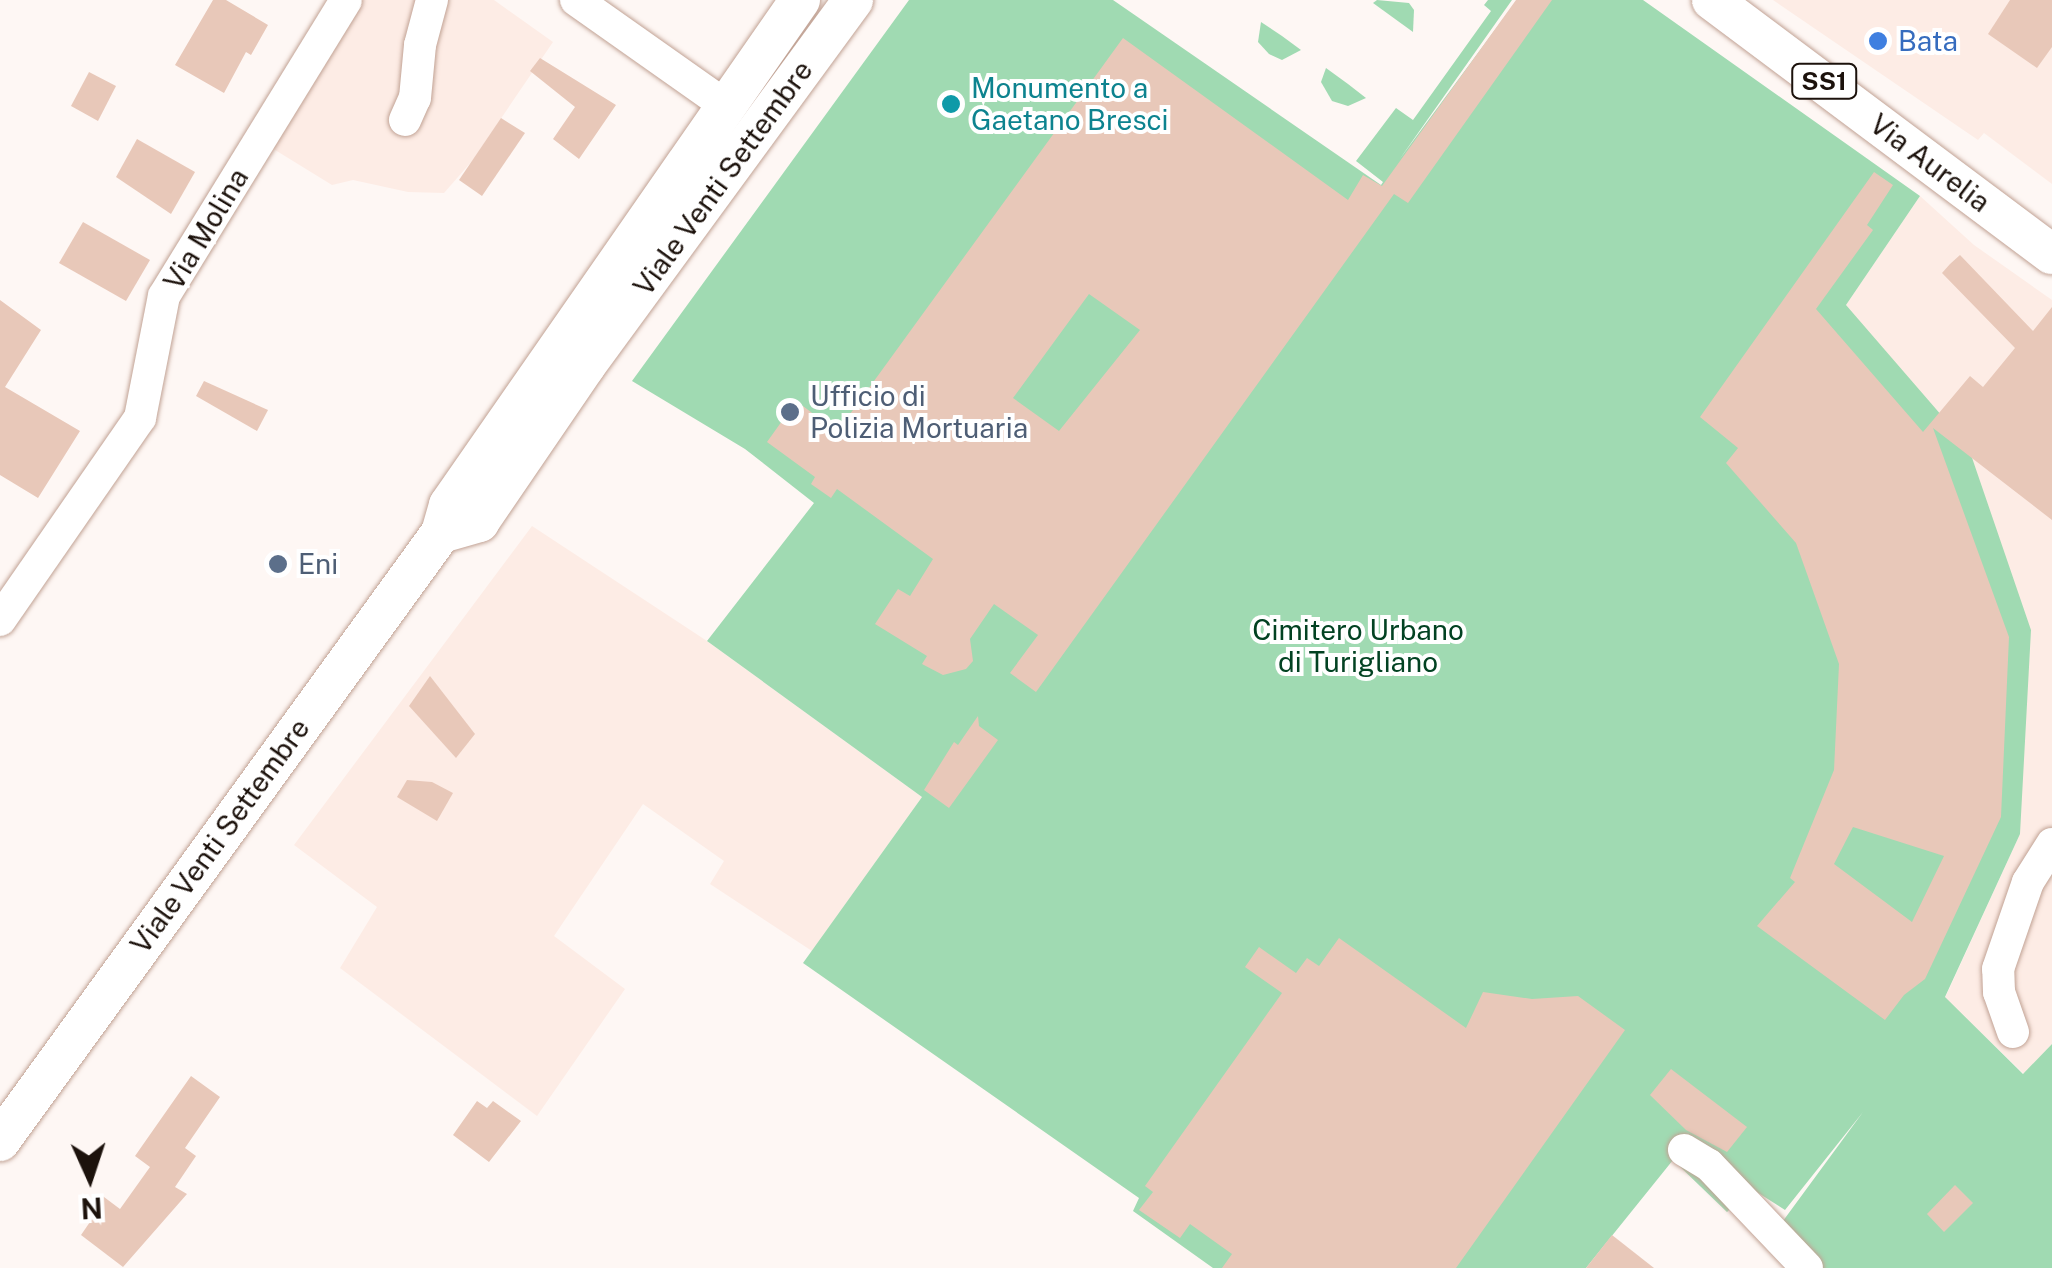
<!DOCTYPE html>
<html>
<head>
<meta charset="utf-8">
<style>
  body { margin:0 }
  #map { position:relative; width:2052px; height:1268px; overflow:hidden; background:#fef7f4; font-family:"Public Sans",sans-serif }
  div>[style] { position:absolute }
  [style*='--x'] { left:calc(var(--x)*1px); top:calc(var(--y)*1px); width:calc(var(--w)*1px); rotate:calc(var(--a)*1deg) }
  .built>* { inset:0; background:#fdece5 }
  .green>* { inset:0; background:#a0dab2 }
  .building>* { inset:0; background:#e8c8b9 }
  .roads { filter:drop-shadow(0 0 2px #c1a294) drop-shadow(0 0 2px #c1a294) }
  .minor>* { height:32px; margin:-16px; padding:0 16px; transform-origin:16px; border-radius:16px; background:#fff }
  .major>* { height:40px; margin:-20px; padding:0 20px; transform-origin:20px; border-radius:20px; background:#fff }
  .dots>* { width:28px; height:28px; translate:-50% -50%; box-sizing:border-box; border:5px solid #fff; border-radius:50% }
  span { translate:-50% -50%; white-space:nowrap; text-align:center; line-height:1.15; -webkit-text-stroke:8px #fff; paint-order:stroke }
  .shield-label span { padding:2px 8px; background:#fff; border:2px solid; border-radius:8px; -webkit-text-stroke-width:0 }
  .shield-label { font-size:25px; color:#1c120c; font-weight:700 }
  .shop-label { font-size:28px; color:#366cbe }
  .left { translate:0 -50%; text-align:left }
  .culture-label { font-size:28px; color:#0d838f }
  .street-label { font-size:28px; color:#1c120c }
  .service-label { font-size:28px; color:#4e5e75 }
  .park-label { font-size:28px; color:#024222 }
  .north { position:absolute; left:40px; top:1128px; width:100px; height:100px; -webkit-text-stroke:8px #fff; paint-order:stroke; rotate:177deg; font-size:28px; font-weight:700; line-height:40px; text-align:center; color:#1c120c }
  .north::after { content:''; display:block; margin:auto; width:35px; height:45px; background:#1c120c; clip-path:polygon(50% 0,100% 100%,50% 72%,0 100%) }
</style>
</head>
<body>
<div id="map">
  <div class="built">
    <div style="clip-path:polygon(361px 0,494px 0,553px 42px,472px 161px,444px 193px,408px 192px,353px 180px,332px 185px,267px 145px)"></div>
    <div style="clip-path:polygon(1773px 0,2052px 0,2052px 184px,1984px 133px,1978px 140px)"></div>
    <div style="clip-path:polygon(1920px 196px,1974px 245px,2052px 300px,2052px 1044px,2024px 1074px,1945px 998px,2020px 834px,1846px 305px)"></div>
    <div style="clip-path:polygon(532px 526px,707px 641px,922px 797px,812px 951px,710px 884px,724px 861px,643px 804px,554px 936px,625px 989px,537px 1116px,340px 968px,377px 907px,294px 845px)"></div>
  </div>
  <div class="green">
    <div style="clip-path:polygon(909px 0,1113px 0,1381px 185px,1383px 182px,1356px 161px,1396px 108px,1413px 120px,1491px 11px,1484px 5px,1488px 0,1512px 0,1399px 160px,1517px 0,1643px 0,1920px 196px,1846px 305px,1968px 446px,2031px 630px,2020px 834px,1945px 997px,2023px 1074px,2052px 1044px,2052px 1268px,1820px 1268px,1777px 1229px,1863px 1112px,1785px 1210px,1752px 1189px,1727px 1212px,1673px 1160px,1586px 1268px,1213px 1268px,1133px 1211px,1139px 1198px,803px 963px,922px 797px,707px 641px,814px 503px,745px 449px,632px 381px)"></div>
    <div style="clip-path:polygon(1377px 0,1409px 3px,1414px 10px,1413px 32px,1373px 3px)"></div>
    <div style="clip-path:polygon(1261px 22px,1282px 36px,1301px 50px,1282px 60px,1269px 54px,1258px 42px)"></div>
    <div style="clip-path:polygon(1326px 68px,1348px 84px,1366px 98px,1348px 106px,1332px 101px,1321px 82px)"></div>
  </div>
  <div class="building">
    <div style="clip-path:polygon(213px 0,226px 0,268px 25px,251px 55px,246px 52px,224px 93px,175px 65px)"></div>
    <div style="clip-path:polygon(evenodd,1516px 0,1552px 0,1408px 203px,1394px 194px,1036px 692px,1010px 673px,1038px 635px,994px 604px,970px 639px,973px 661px,966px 669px,943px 675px,922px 664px,927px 656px,875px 624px,898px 589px,910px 596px,933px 559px,837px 489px,831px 498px,811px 484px,815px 477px,767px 442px,782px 421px,788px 425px,803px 406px,837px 432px,1123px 38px,1348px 200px,1363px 175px,1382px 186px,1516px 0,1089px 294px,1140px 330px,1059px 431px,1013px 398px,1089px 294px)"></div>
    <div style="clip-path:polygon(2010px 0,2052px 0,2052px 47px,2037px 68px,1988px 34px)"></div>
    <div style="clip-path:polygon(540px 58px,616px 105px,579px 159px,553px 139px,575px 107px,530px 71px)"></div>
    <div style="clip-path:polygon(89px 72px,116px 86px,98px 121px,71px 106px)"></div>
    <div style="clip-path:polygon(501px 118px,525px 133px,482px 196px,459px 180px)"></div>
    <div style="clip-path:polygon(137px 139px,195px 172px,171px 214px,116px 177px)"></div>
    <div style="clip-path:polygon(evenodd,1874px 172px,1893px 185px,1867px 225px,1873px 230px,1816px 309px,1923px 432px,1970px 376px,1983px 387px,2015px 348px,1942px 273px,1950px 264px,1960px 255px,2033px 331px,2052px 307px,2052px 520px,1933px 428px,2009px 637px,2001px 817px,1925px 979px,1904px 995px,1885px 1020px,1757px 926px,1795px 882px,1790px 878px,1834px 770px,1839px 664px,1796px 543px,1726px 463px,1738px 448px,1700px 417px,1874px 172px,1853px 827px,1944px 856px,1912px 922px,1834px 864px,1853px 827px)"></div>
    <div style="clip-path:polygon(83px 222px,150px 260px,126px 301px,59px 263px)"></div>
    <div style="clip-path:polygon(0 300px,41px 330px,5px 387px,80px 431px,38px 498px,0 475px)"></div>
    <div style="clip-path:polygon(204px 381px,268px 410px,257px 431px,196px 396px)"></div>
    <div style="clip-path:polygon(430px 676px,475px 734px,456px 758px,409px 706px)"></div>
    <div style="clip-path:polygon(978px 716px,979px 726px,998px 740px,949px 808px,924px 790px,954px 742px,958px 745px)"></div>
    <div style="clip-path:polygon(407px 780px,432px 782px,453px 793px,437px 821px,397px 797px)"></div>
    <div style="clip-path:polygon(1339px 938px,1466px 1028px,1483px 992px,1532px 999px,1578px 996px,1625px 1030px,1456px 1268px,1222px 1268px,1232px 1254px,1190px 1224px,1180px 1238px,1139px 1210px,1153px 1192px,1145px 1186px,1282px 993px,1245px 967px,1259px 947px,1296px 973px,1307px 958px,1319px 966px)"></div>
    <div style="clip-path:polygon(1671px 1069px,1747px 1127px,1727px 1152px,1686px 1130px,1650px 1095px)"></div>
    <div style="clip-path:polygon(191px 1076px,220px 1097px,185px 1148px,196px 1156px,175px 1187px,187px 1194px,123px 1267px,81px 1235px,92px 1219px,85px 1213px,100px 1194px,120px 1209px,150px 1167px,135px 1156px)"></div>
    <div style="clip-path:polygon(477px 1101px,487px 1108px,493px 1101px,521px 1121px,489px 1162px,453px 1135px)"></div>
    <div style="clip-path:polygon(1955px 1185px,1973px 1203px,1944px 1232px,1927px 1214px)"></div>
    <div style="clip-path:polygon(1612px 1235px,1654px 1268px,1586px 1268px)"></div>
  </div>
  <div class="roads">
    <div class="minor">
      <div style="--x:576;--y:0;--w:184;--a:35.2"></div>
      <div style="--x:405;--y:120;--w:24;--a:-66"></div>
      <div style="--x:415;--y:98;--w:53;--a:-84.6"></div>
      <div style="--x:420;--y:45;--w:47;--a:-75.1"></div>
      <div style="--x:0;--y:620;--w:246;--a:-55.3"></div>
      <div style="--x:140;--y:418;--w:124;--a:-78.9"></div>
      <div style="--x:164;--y:296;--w:347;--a:-58.4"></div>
      <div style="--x:2013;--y:1032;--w:42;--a:-109.3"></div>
      <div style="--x:1999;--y:992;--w:23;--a:-92"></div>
      <div style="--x:1998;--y:969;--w:92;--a:-71"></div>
      <div style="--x:2028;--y:882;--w:45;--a:-57.7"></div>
      <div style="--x:1684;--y:1150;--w:29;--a:31"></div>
      <div style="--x:1709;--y:1165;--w:142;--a:46.4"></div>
    </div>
    <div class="major">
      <div style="--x:1712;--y:0;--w:424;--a:36.8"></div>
      <div style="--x:441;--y:533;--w:40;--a:-16"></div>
      <div style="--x:479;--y:522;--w:190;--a:-55.7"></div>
      <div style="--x:586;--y:365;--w:452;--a:-53.8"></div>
      <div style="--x:0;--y:1141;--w:751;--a:-54.05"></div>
      <div style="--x:441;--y:533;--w:29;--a:-74"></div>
      <div style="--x:449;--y:505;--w:615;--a:-55.2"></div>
    </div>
  </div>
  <div class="dots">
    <div style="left:1878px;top:41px;background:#3f7fe0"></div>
    <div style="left:951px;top:104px;background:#0f9aa8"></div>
    <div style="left:790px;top:412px;background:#5c6f8a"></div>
    <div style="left:278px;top:564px;background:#5c6f8a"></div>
  </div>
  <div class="shield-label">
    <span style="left:1824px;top:81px">SS1</span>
  </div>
  <div class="shop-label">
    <span class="left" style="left:1898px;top:41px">Bata</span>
  </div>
  <div class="culture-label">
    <span class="left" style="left:971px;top:104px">Monumento a<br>Gaetano Bresci</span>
  </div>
  <div class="street-label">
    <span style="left:1930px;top:163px;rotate:37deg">Via Aurelia</span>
    <span style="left:723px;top:178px;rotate:-54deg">Viale Venti Settembre</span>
    <span style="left:206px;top:229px;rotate:-59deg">Via Molina</span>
    <span style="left:220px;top:836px;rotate:-54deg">Viale Venti Settembre</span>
  </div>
  <div class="service-label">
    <span class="left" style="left:810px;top:412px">Ufficio di<br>Polizia Mortuaria</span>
    <span class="left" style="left:298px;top:564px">Eni</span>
  </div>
  <div class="park-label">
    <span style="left:1358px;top:646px">Cimitero Urbano<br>di Turigliano</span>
  </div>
  <div class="north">N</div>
</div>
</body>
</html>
